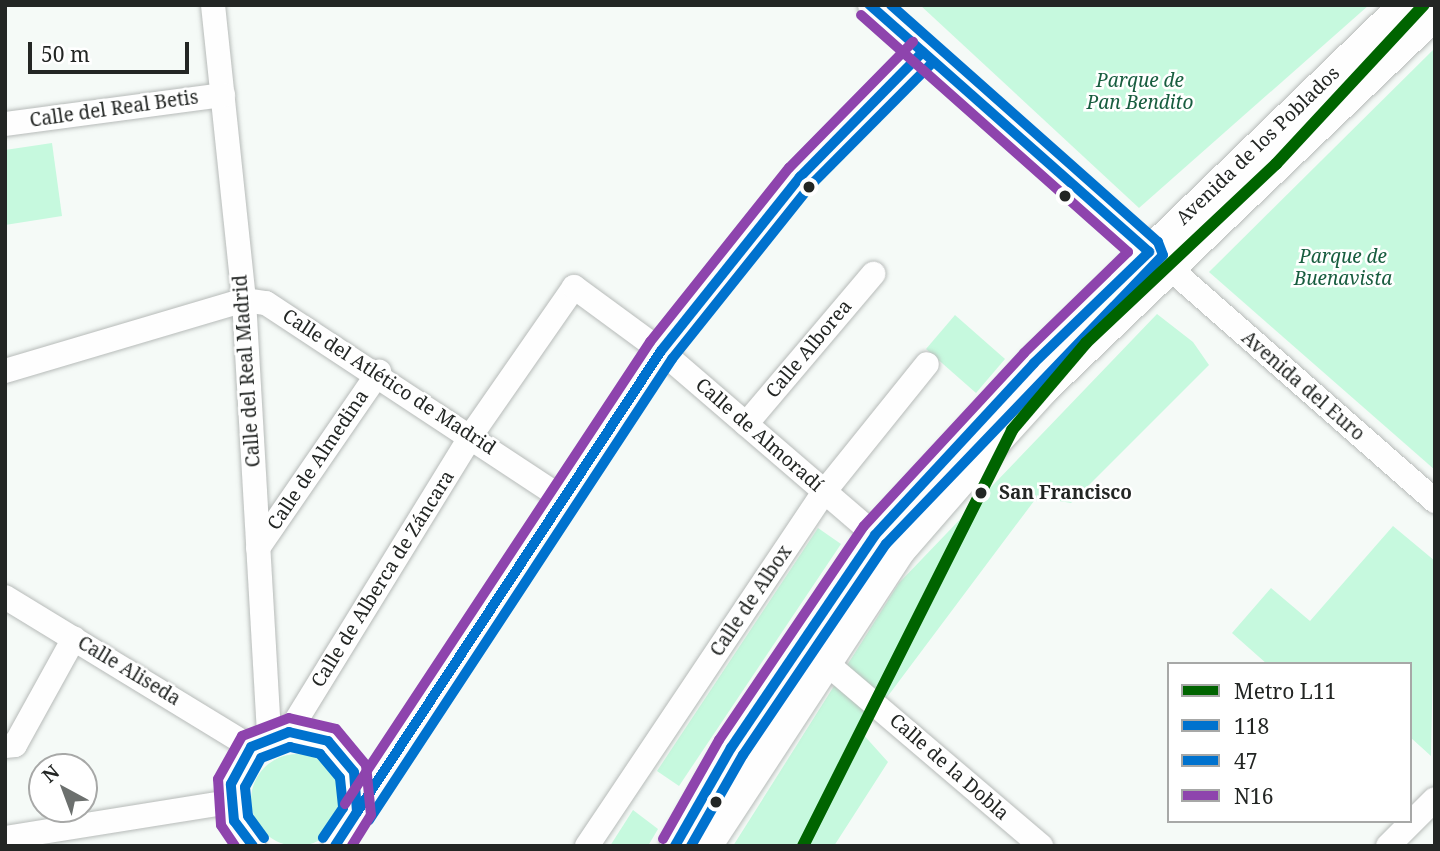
<!DOCTYPE html>
<html>
<head>
<meta charset="utf-8">
<style>
  body { margin:0 }
  #map { position:relative; width:1440px; height:851px; overflow:hidden; background:#f5faf7; font-family:"Noto Serif",serif }
  div>[style] { position:absolute }
  [style*='--x'] { left:calc(var(--x)*1px); top:calc(var(--y)*1px); width:calc(var(--w)*1px); rotate:calc(var(--a)*1deg) }
  .green>* { inset:0; background:#c6f9de }
  .round { border-radius:50% }
  .roads { filter:drop-shadow(0 0 2px #b7bbb9) drop-shadow(0 0 2px #b7bbb9) }
  .minor>* { height:24px; margin:-12px; padding:0 12px; transform-origin:12px; border-radius:12px; background:#fefefe }
  .major>* { height:30px; margin:-15px; padding:0 15px; transform-origin:15px; border-radius:15px; background:#fefefe }
  .bus-1>* { height:10px; margin:-5px; padding:0 5px; transform-origin:5px; border-radius:5px; background:#0072ce }
  .bus-2>* { height:10px; margin:-5px; padding:0 5px; transform-origin:5px; border-radius:5px; background:#0072ce }
  .bus-3>* { height:10px; margin:-5px; padding:0 5px; transform-origin:5px; border-radius:5px; background:#8e44ad }
  .metro-1>* { height:12px; margin:-6px; padding:0 6px; transform-origin:6px; border-radius:6px; background:#006400 }
  .dots>* { width:19px; height:19px; translate:-50% -50%; box-sizing:border-box; border:4px solid #fff; border-radius:50% }
  span { translate:-50% -50%; white-space:nowrap; text-align:center; line-height:1.15; -webkit-text-stroke:5px #fff; paint-order:stroke }
  .park-label { font-size:19px; color:#185d3f; font-style:italic }
  .street-label { font-size:19px; color:#232624 }
  .stop-label { font-size:19px; color:#232624; font-weight:700 }
  .left { translate:0 -50%; text-align:left }
  .frame { position:absolute; inset:0; border:7px solid #232624; pointer-events:none }
  .legend { position:absolute; left:1167px; top:662px; width:245px; height:161px; box-sizing:border-box; background:#fff; border:2px solid #a7a8a7; margin:0; padding:9px 12px; list-style:none; font-size:21px; color:#232624 }
  .legend li { display:flex; align-items:center; gap:14px; height:35px }
  .legend b { width:35px; border:2px solid #a7a8a7 }
  .north { position:absolute; left:28px; top:753px; width:70px; height:70px; box-sizing:border-box; background:#fff; border:2px solid #a7a8a7; border-radius:50%; rotate:319deg; font-size:19px; font-weight:700; line-height:28px; text-align:center; color:#232624 }
  .north::after { content:''; display:block; margin:auto; width:24px; height:32px; background:#6c706e; clip-path:polygon(50% 0,100% 100%,50% 72%,0 100%) }
  .scale { position:absolute; left:28px; top:42px; width:161px; height:32px; box-sizing:border-box; border:4px solid #232624; border-top:0; padding-left:9px; font-size:21px; line-height:24px; white-space:nowrap; color:#232624; -webkit-text-stroke:5px #fff; paint-order:stroke }
</style>
</head>
<body>
<div id="map">
  <div class="green">
    <div style="clip-path:polygon(920px 5px,1369px 5px,1139px 208px)"></div>
    <div style="clip-path:polygon(1435px 48px,1435px 470px,1209px 272px)"></div>
    <div style="clip-path:polygon(52px 143px,62px 216px,5px 225px,5px 150px)"></div>
    <div style="clip-path:polygon(1157px 314px,1193px 342px,1209px 365px,1071px 503px,1037px 497px,861px 732px,888px 762px,834px 846px,733px 846px,899px 583px)"></div>
    <div style="clip-path:polygon(955px 315px,1005px 359px,976px 393px,926px 349px)"></div>
    <div style="clip-path:polygon(1393px 526px,1435px 561px,1431px 756px,1410px 737px,1410px 664px,1267px 664px,1232px 633px,1271px 588px,1310px 621px)"></div>
    <div style="clip-path:polygon(818px 528px,841px 544px,679px 786px,657px 771px)"></div>
    <div class="round" style="left:251px;top:754px;width:92px;height:92px"></div>
    <div style="clip-path:polygon(633px 810px,658px 829px,648px 846px,610px 846px)"></div>
  </div>
  <div class="roads">
    <div class="minor">
      <div style="--x:213;--y:5;--w:297;--a:84"></div>
      <div style="--x:244;--y:300;--w:438;--a:86.7"></div>
      <div style="--x:870;--y:5;--w:752;--a:41.28"></div>
      <div style="--x:5;--y:124;--w:220;--a:-7.6"></div>
      <div style="--x:5;--y:371;--w:249;--a:-16.5"></div>
      <div style="--x:244;--y:300;--w:22;--a:8"></div>
      <div style="--x:266;--y:303;--w:354;--a:33.4"></div>
      <div style="--x:746;--y:424;--w:197;--a:-49.7"></div>
      <div style="--x:258;--y:548;--w:214;--a:-55.5"></div>
      <div style="--x:5;--y:597;--w:288;--a:31.4"></div>
      <div style="--x:825;--y:662;--w:284;--a:40.4"></div>
      <div style="--x:289;--y:732;--w:350;--a:-58.4"></div>
      <div style="--x:472;--y:434;--w:179;--a:-55.2"></div>
      <div style="--x:574;--y:287;--w:108;--a:36.3"></div>
      <div style="--x:661;--y:351;--w:282;--a:40.7"></div>
      <div style="--x:5;--y:746;--w:10;--a:-6"></div>
      <div style="--x:15;--y:745;--w:122;--a:-61.1"></div>
      <div style="--x:357;--y:812;--w:552;--a:-56.6"></div>
      <div style="--x:661;--y:351;--w:223;--a:-51.4"></div>
      <div style="--x:800;--y:177;--w:175;--a:-45.5"></div>
      <div style="--x:5;--y:838;--w:228;--a:-9.1"></div>
      <div style="--x:253;--y:846;--w:31;--a:-127"></div>
      <div style="--x:234;--y:821;--w:37;--a:-95"></div>
      <div style="--x:231;--y:784;--w:42;--a:-61.6"></div>
      <div style="--x:251;--y:747;--w:41;--a:-21.5"></div>
      <div style="--x:289;--y:732;--w:40;--a:13"></div>
      <div style="--x:328;--y:741;--w:40;--a:50"></div>
      <div style="--x:354;--y:772;--w:40;--a:85.7"></div>
      <div style="--x:357;--y:812;--w:40;--a:122.9"></div>
      <div style="--x:587;--y:846;--w:426;--a:-56.2"></div>
      <div style="--x:824;--y:492;--w:164;--a:-51.2"></div>
      <div style="--x:1388;--y:846;--w:66;--a:-45"></div>
    </div>
    <div class="major">
      <div style="--x:675;--y:846;--w:113;--a:-60.3"></div>
      <div style="--x:731;--y:748;--w:257;--a:-55.9"></div>
      <div style="--x:875;--y:535;--w:234;--a:-47.2"></div>
      <div style="--x:1034;--y:363;--w:515;--a:-44.06"></div>
      <div style="--x:707;--y:846;--w:354;--a:-56.8"></div>
      <div style="--x:901;--y:550;--w:101;--a:-49"></div>
      <div style="--x:967;--y:474;--w:115;--a:-47.8"></div>
      <div style="--x:1044;--y:389;--w:541;--a:-43.73"></div>
    </div>
  </div>
  <div class="bus-1">
    <div style="--x:357;--y:812;--w:552;--a:-56.6"></div>
    <div style="--x:661;--y:351;--w:223;--a:-51.4"></div>
    <div style="--x:800;--y:177;--w:175;--a:-45.5"></div>
    <div style="--x:253;--y:846;--w:31;--a:-127"></div>
    <div style="--x:234;--y:821;--w:37;--a:-95"></div>
    <div style="--x:231;--y:784;--w:42;--a:-61.6"></div>
    <div style="--x:251;--y:747;--w:41;--a:-21.5"></div>
    <div style="--x:289;--y:732;--w:40;--a:13"></div>
    <div style="--x:328;--y:741;--w:40;--a:50"></div>
    <div style="--x:354;--y:772;--w:40;--a:85.7"></div>
    <div style="--x:357;--y:812;--w:40;--a:122.9"></div>
    <div style="--x:675;--y:846;--w:113;--a:-60.3"></div>
    <div style="--x:731;--y:748;--w:257;--a:-55.9"></div>
    <div style="--x:875;--y:535;--w:234;--a:-47.2"></div>
    <div style="--x:1034;--y:363;--w:160;--a:-44"></div>
    <div style="--x:1149;--y:252;--w:373;--a:-138.5"></div>
  </div>
  <div class="bus-2">
    <div style="--x:369;--y:820;--w:552;--a:-56.68"></div>
    <div style="--x:672;--y:359;--w:221;--a:-51.4"></div>
    <div style="--x:810;--y:186;--w:175;--a:-45.2"></div>
    <div style="--x:264;--y:838;--w:27;--a:-126"></div>
    <div style="--x:248;--y:816;--w:29;--a:-96"></div>
    <div style="--x:245;--y:787;--w:33;--a:-61"></div>
    <div style="--x:261;--y:758;--w:31;--a:-21"></div>
    <div style="--x:290;--y:747;--w:31;--a:13"></div>
    <div style="--x:320;--y:754;--w:31;--a:50"></div>
    <div style="--x:340;--y:778;--w:30;--a:84"></div>
    <div style="--x:343;--y:808;--w:36;--a:124"></div>
    <div style="--x:691;--y:846;--w:105;--a:-60.3"></div>
    <div style="--x:743;--y:755;--w:255;--a:-55.9"></div>
    <div style="--x:886;--y:544;--w:400;--a:-46.2"></div>
    <div style="--x:1163;--y:255;--w:14;--a:-111"></div>
    <div style="--x:1158;--y:242;--w:357;--a:-138.4"></div>
  </div>
  <div class="bus-3">
    <div style="--x:345;--y:804;--w:554;--a:-56.57"></div>
    <div style="--x:650;--y:342;--w:223;--a:-51.4"></div>
    <div style="--x:789;--y:168;--w:177;--a:-45.5"></div>
    <div style="--x:663;--y:839;--w:114;--a:-60.5"></div>
    <div style="--x:719;--y:740;--w:258;--a:-55.9"></div>
    <div style="--x:864;--y:526;--w:236;--a:-47.2"></div>
    <div style="--x:1024;--y:353;--w:145;--a:-44.2"></div>
    <div style="--x:1128;--y:252;--w:357;--a:-138.4"></div>
    <div style="--x:235;--y:846;--w:25;--a:-124"></div>
    <div style="--x:221;--y:825;--w:46;--a:-93.7"></div>
    <div style="--x:218;--y:779;--w:49;--a:-60.8"></div>
    <div style="--x:242;--y:736;--w:50;--a:-21"></div>
    <div style="--x:289;--y:718;--w:48;--a:13.2"></div>
    <div style="--x:336;--y:729;--w:47;--a:50.2"></div>
    <div style="--x:366;--y:765;--w:50;--a:84.3"></div>
    <div style="--x:371;--y:815;--w:36;--a:122"></div>
  </div>
  <div class="metro-1">
    <div style="--x:803;--y:846;--w:466;--a:-63.3"></div>
    <div style="--x:1012;--y:430;--w:114;--a:-49.6"></div>
    <div style="--x:1086;--y:343;--w:261;--a:-43.3"></div>
    <div style="--x:1276;--y:164;--w:217;--a:-47.1"></div>
  </div>
  <div class="dots">
    <div style="left:809px;top:187px;background:#232624"></div>
    <div style="left:1065px;top:196px;background:#232624"></div>
    <div style="left:981px;top:493px;background:#232624"></div>
    <div style="left:716px;top:802px;background:#232624"></div>
  </div>
  <div class="park-label">
    <span style="left:1140px;top:92px">Parque de<br>Pan Bendito</span>
    <span style="left:1343px;top:268px">Parque de<br>Buenavista</span>
  </div>
  <div class="street-label">
    <span style="left:114px;top:109px;rotate:-8deg">Calle del Real Betis</span>
    <span style="left:1258px;top:146px;rotate:-44deg">Avenida de los Poblados</span>
    <span style="left:809px;top:349px;rotate:-50deg">Calle Alborea</span>
    <span style="left:247px;top:371px;rotate:-94deg">Calle del Real Madrid</span>
    <span style="left:389px;top:382px;rotate:33deg">Calle del Atlético de Madrid</span>
    <span style="left:1303px;top:386px;rotate:41deg">Avenida del Euro</span>
    <span style="left:759px;top:435px;rotate:41deg">Calle de Almoradí</span>
    <span style="left:318px;top:460px;rotate:-56deg">Calle de Almedina</span>
    <span style="left:383px;top:579px;rotate:-58deg">Calle de Alberca de Záncara</span>
    <span style="left:751px;top:601px;rotate:-56deg">Calle de Albox</span>
    <span style="left:129px;top:671px;rotate:31deg">Calle Aliseda</span>
    <span style="left:949px;top:767px;rotate:41deg">Calle de la Dobla</span>
  </div>
  <div class="stop-label">
    <span class="left" style="left:999px;top:493px">San Francisco</span>
  </div>
  <div class="frame"></div>
  <ul class="legend">
  <li><b style="height:9px;background:#006400"></b>Metro L11</li>
  <li><b style="height:9px;background:#0072ce"></b>118</li>
  <li><b style="height:9px;background:#0072ce"></b>47</li>
  <li><b style="height:9px;background:#8e44ad"></b>N16</li>
  </ul>
  <div class="north">N</div>
  <div class="scale">50 m</div>
</div>
</body>
</html>
